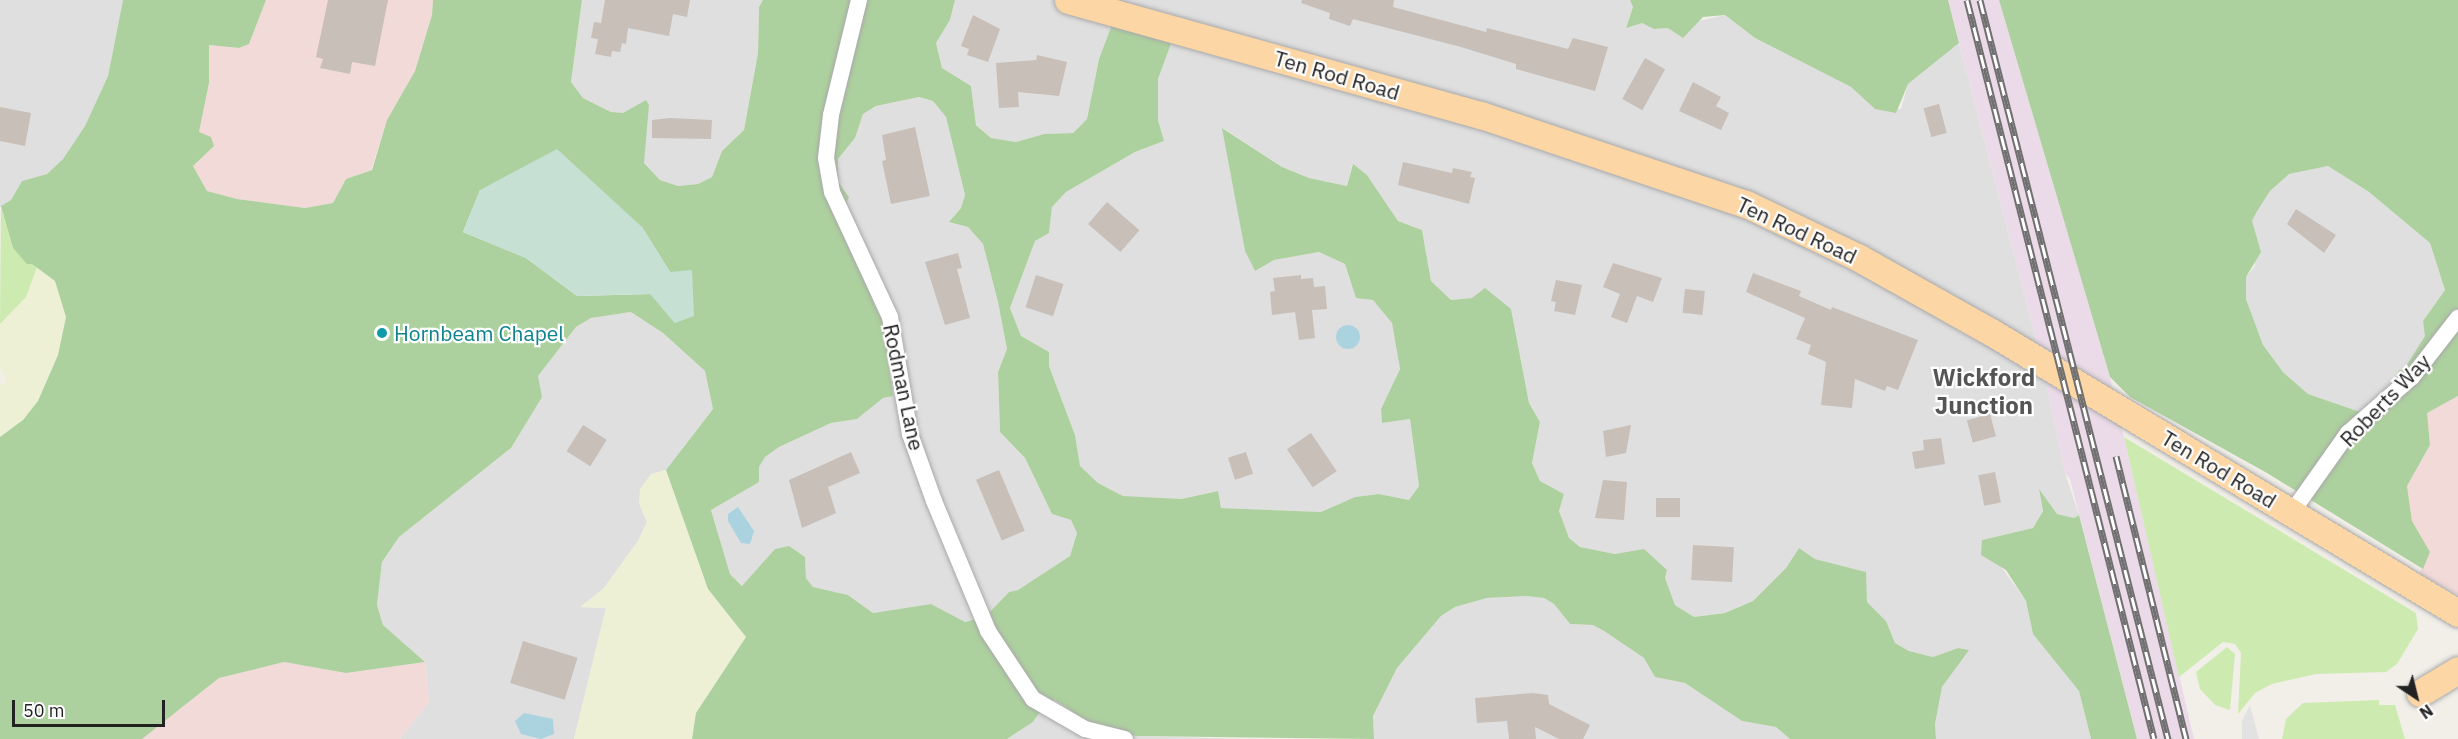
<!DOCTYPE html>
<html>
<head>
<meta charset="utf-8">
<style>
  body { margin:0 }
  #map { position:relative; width:2458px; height:739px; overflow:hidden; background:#f2efe9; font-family:"IBM Plex Sans",sans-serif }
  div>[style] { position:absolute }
  .residential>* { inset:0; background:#e0dfdf }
  .commercial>* { inset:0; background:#f2dad9 }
  .industrial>* { inset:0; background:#ebdbe8 }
  .farmland>* { inset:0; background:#eef0d5 }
  .grass>* { inset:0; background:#cdebb0 }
  .forest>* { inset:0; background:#add19e }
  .wetland>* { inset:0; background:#c6e0d4 }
  .parking>* { inset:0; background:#e2e2e2 }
  .water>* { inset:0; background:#aad3df }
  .round { border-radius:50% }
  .building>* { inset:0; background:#c7bfb8; transform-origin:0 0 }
  .roads { filter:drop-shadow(0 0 2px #a9a9a9) drop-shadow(0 0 2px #a9a9a9) }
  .street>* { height:16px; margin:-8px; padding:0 8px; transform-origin:8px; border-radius:8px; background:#fff }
  .primary>* { height:27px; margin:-13.5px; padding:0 13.5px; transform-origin:13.5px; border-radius:13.5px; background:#fcd6a4 }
  .rail>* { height:7px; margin-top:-3.5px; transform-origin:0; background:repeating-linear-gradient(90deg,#fff 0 14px,#707070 0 28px); box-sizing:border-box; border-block:2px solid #707070 }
  .dots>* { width:16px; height:16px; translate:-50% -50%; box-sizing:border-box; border:3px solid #fff; border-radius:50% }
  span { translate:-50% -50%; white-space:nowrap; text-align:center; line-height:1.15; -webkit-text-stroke:4.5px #fff; paint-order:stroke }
  .street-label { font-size:21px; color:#222 }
  .culture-label { font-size:21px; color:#0d838f }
  .left { translate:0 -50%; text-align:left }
  .quarter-label { font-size:24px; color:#555; font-weight:700 }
  .north { position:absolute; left:2386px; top:667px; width:60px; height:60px; -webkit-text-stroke:4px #fff; paint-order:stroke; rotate:145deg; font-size:16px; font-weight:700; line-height:24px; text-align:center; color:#222 }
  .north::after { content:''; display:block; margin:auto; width:21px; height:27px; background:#222; clip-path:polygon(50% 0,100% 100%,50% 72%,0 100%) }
  .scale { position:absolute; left:12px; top:700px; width:153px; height:27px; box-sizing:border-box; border:3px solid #222; border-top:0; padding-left:8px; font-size:18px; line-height:21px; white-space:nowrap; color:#222; -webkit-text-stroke:4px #fff; paint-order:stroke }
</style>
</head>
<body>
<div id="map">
  <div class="residential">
    <div style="clip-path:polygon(0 0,123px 0,108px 76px,85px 126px,63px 159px,47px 174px,22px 181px,11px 200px,0 207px)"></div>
    <div style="clip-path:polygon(582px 0,763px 0,759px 7px,758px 53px,744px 130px,722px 151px,712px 177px,698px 184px,678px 186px,660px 180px,644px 163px,646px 100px,623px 114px,611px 112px,583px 98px,571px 82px)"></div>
    <div style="clip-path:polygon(955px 0,1630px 0,1633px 7px,1626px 27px,1642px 23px,1654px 29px,1668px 28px,1725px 15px,1755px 38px,1851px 87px,1875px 109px,1901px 109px,1908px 84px,1959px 43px,2042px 362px,2065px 473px,2079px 515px,2074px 518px,2057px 514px,2039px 491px,2043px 511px,2033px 528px,1982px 540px,2026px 601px,2033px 634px,2079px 690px,2091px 739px,1936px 739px,1935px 724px,1942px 687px,1968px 650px,1958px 648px,1933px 657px,1909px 651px,1895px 643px,1886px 621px,1867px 602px,1865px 572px,1815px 559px,1799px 548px,1786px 568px,1753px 601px,1725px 613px,1694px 617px,1675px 605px,1665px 578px,1633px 553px,1615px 554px,1580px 547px,1569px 538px,1559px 511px,1564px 494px,1540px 481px,1532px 463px,1540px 422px,1529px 403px,1511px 309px,1472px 298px,1451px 300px,1431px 281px,1422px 230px,1398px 221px,1367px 175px,1352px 165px,1347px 186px,1309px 178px,1282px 167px,1223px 128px,1245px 251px,1255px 271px,1274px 260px,1319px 252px,1345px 264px,1356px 297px,1373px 299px,1392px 323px,1400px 369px,1381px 409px,1382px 423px,1410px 419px,1419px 486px,1409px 500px,1379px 494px,1355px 497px,1321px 512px,1221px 508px,1217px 491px,1181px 499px,1149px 500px,1123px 496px,1098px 483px,1080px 467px,1075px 435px,1049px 366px,1049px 352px,1021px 336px,1010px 308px,1035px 241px,1049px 233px,1052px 207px,1066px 192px,1135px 152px,1164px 141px,1158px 120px,1158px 79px,1176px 27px,1099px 59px,1087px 119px,1073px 133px,1044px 134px,1016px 142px,991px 138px,976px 124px,971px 86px,942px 68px,936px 43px,950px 20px)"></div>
    <div style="clip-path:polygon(919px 97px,933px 101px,946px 117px,965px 195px,961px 208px,949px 222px,968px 227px,983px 244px,998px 302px,1007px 349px,998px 372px,1000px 432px,1025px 458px,1052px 514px,1071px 520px,1077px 533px,1070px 556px,1018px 590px,1009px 592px,986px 616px,964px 622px,931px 604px,873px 613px,848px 595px,813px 587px,806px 578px,805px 557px,795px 551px,775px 549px,743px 586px,730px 574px,711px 510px,758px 482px,759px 467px,765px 457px,779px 447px,831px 423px,857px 419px,883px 398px,893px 395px,879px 312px,871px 297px,846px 205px,849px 197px,836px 175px,838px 159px,855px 138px,863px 114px,876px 106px)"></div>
    <div style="clip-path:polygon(2328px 166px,2369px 192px,2430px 243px,2445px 290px,2423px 321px,2426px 336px,2394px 392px,2366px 414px,2308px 394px,2283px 372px,2263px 345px,2246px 299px,2246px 277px,2255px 266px,2252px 221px,2256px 213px,2270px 191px,2289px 174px)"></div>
    <div style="clip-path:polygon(631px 312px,663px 333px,705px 371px,713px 409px,666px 470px,651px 474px,639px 503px,647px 522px,638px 541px,604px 588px,581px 607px,606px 608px,574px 739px,400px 739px,429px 702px,425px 662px,383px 625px,377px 606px,382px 562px,399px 537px,511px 448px,538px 376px,576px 327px,591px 318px)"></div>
    <div style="clip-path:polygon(1526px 596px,1544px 598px,1554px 604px,1570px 624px,1593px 625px,1604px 631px,1644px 658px,1661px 678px,1685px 683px,1742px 721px,1776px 727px,1790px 739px,1374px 739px,1373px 716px,1397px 668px,1441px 616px,1455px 607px,1487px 598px)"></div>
    <div style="clip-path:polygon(1055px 700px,1074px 714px,1136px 736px,1247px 739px,1007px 739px,1033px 722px,1044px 706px)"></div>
  </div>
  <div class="commercial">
    <div style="clip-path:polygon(266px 0,433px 0,432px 15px,415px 71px,387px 120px,371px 170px,346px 179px,333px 203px,305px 208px,237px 199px,207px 191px,193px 166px,214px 146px,199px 132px,209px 83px,209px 45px,239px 48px,249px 44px)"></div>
    <div style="clip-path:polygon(2458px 396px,2458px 595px,2419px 574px,2430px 552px,2412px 521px,2407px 486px,2430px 445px,2426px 413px)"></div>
    <div style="clip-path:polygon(284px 662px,346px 673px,425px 662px,429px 702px,400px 739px,142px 739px,219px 678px)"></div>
  </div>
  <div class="industrial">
    <div style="clip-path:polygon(1948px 0,1999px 0,2110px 377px,2194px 739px,2137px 739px,2070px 479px,2065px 473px,2042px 362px)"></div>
  </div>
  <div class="farmland">
    <div style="clip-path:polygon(37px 267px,56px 281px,66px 317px,58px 355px,38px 401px,23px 420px,0 437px,0 386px,6px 381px,0 366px,0 324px,26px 297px)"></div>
    <div style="clip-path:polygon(666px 470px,708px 589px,746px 637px,696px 713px,692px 739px,574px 739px,606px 608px,580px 607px,604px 588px,638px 541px,647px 522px,639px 503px,640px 489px,651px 474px)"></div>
  </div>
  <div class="grass">
    <div style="clip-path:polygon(1px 206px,13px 248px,37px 267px,26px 297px,0 324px)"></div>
    <div style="clip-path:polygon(2124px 437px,2416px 613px,2418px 629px,2397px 664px,2386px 672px,2316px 674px,2272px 684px,2255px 693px,2238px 714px,2241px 653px,2235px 644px,2223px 642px,2179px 677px)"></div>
    <div style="clip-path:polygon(2227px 647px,2235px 654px,2230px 710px,2215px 705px,2200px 689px,2196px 672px)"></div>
    <div style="clip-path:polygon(2379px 700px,2379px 705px,2395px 705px,2405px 739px,2282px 739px,2286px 719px,2303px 703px)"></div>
  </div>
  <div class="forest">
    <div style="clip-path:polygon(evenodd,123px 0,266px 0,249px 44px,239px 48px,209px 45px,209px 83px,199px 132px,211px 137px,214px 146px,193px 166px,207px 191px,237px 199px,305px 208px,333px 203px,346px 179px,372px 170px,387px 120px,415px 71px,432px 15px,433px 0,582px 0,571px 82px,583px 98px,611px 112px,623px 113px,646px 100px,649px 105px,644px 163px,660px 180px,678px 186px,698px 184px,712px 177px,722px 151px,744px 130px,758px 53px,759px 7px,763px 0,955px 0,950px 20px,936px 43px,942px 68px,971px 86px,976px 125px,991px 138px,1016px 142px,1044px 134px,1073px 133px,1087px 119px,1099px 59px,1118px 9px,1177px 27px,1158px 79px,1158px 120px,1164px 141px,1135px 152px,1066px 192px,1052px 207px,1049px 233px,1035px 241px,1010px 308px,1021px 336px,1049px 352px,1049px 366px,1075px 435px,1080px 466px,1098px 483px,1123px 496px,1181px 499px,1218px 491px,1221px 508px,1321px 512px,1355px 497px,1379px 494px,1409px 500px,1419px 486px,1410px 419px,1382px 423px,1381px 409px,1400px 369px,1392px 323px,1373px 300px,1356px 298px,1345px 264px,1319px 252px,1274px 260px,1255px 271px,1245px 251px,1222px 128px,1282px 167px,1309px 178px,1347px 186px,1353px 164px,1367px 175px,1398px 221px,1422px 230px,1431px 281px,1451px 300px,1472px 298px,1485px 288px,1511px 309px,1529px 403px,1540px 422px,1532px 463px,1540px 481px,1564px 494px,1559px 511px,1569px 538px,1580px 547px,1615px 554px,1644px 549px,1667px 570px,1665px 578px,1675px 605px,1694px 617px,1725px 613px,1753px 601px,1786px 568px,1799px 548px,1815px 559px,1866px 572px,1867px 602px,1886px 621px,1895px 643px,1909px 651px,1933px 657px,1958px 648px,1969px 650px,1942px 687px,1935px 724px,1936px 739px,1790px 739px,1776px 727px,1742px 721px,1685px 683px,1655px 677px,1644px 658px,1604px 631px,1593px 625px,1570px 624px,1554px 604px,1544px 598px,1526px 596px,1487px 598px,1455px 607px,1441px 616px,1397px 668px,1373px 716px,1374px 739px,1136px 736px,1088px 722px,1055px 700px,1044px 706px,1033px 722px,1007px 739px,692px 739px,696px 713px,746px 637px,708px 589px,666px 470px,713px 409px,705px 371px,663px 333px,631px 312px,591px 318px,576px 327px,538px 376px,542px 397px,511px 448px,399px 537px,382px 562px,377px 605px,383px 625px,425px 662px,346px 673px,284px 662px,219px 678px,142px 739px,0 739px,0 437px,23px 420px,38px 401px,58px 355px,66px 317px,55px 281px,32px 264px,27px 264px,13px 248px,1px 206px,11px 200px,22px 181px,47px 174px,63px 159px,85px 126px,108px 76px,123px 0,919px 97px,933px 101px,946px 117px,965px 195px,961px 208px,949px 222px,968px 227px,983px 244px,998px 302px,1007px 349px,998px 372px,1000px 432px,1025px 458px,1052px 514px,1071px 520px,1077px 533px,1070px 556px,1018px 590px,1009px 592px,986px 616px,965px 622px,931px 604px,873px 613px,848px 595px,813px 587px,806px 578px,805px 557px,789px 546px,775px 549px,742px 586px,730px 574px,711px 510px,759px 482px,759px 467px,765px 457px,779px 447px,831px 423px,857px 419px,883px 398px,893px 396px,884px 325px,871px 297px,846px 205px,849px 197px,838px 181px,838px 159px,855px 138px,863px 114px,876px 106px,919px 97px,123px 0,480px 190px,642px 227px,670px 272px,675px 323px,651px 294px,577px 296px,526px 258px,463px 232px,480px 190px)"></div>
    <div style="clip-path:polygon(1630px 0,1948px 0,1959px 43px,1908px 84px,1896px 113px,1875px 109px,1851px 87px,1755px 38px,1725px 15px,1703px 17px,1683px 38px,1668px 28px,1654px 29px,1642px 23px,1626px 28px,1633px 7px)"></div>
    <div style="clip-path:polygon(evenodd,1999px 0,2458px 0,2458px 396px,2427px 413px,2430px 445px,2407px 486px,2412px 521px,2430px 552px,2423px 569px,2267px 473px,2130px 397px,2110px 377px,1999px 0,2328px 166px,2369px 192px,2430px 243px,2445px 290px,2423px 321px,2425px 336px,2405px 368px,2398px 371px,2394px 392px,2366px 414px,2308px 394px,2283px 372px,2263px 345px,2246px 299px,2246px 277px,2261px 252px,2252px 221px,2256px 213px,2270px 191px,2289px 174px,2328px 166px)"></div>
    <div style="clip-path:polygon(2039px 489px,2057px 514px,2074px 518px,2079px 515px,2137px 739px,2091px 739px,2079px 691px,2033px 634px,2026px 601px,2006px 570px,1981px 555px,1982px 540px,2033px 528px,2043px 511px)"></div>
  </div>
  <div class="wetland">
    <div style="clip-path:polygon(557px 149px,642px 227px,670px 272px,692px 270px,694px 316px,675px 323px,650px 294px,577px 296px,526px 258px,463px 232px,480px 190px)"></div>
  </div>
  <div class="parking">
    <div style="clip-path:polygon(2250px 705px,2259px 739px,2242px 739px,2242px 721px)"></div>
  </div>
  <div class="water">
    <div class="round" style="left:1336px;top:325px;width:24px;height:24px"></div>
    <div style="clip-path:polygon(738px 507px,754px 531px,750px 544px,741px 543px,728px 521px,728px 514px)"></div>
    <div style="clip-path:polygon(524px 713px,553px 719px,554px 734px,541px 739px,521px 734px,515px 721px)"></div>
  </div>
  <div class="building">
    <div style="clip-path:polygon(328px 0,388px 0,375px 66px,352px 62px,350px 74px,320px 68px,323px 59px,316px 57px)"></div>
    <div style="clip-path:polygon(605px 0,690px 0,687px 17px,673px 14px,669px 36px,628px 28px,626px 44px,622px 43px,620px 52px,612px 51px,611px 57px,595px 54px,598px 39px,591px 38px,594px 22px,601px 23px)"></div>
    <div style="clip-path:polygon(1302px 0,1394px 0,1393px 7px,1486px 32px,1487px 28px,1568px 49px,1573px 38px,1608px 47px,1595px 91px,1516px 69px,1516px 64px,1461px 47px,1353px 19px,1350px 26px,1329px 19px,1330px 13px,1301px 3px)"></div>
    <div style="clip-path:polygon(973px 15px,1000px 29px,988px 62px,967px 55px,969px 49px,961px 46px)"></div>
    <div style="clip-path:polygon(1037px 55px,1067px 62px,1059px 96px,1018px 92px,1019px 107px,999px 108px,996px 63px,1036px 60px)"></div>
    <div style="left:1645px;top:58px;width:23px;height:47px;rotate:29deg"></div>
    <div style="clip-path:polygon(1693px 82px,1721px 97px,1716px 106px,1729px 113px,1721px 130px,1679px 111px)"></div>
    <div style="left:1939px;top:104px;width:30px;height:16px;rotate:75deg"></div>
    <div style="clip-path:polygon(0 107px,31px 113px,25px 146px,0 141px)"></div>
    <div style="clip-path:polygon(670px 118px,712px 120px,711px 139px,652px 138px,652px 120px)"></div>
    <div style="clip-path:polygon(915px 127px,930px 196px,891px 204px,882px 161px,886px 160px,882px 135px)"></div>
    <div style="clip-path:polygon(1403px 162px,1452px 173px,1453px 168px,1472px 172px,1470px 177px,1475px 178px,1469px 204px,1398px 185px)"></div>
    <div style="left:1107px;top:202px;width:43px;height:29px;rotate:41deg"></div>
    <div style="clip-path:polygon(2296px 209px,2336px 235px,2324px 253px,2287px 224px)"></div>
    <div style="clip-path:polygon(958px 253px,962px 268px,957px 269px,970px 318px,945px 325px,925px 262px)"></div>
    <div style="clip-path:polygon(1613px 263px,1662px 278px,1653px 302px,1637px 296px,1627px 323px,1611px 317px,1620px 294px,1603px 287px)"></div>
    <div style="clip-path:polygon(1753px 273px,1801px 291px,1799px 296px,1831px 310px,1832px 307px,1918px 340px,1898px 390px,1887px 386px,1885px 391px,1855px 379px,1852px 408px,1821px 405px,1826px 362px,1808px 354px,1811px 345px,1796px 339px,1805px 318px,1746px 292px)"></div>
    <div style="left:1036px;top:275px;width:29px;height:34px;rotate:18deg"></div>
    <div style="clip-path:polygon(1301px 275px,1301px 279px,1313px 278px,1314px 287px,1325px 286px,1327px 309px,1312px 310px,1315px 338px,1299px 340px,1295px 312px,1272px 315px,1270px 292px,1275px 291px,1273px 278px)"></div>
    <div style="clip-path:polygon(1556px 280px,1582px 285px,1575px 315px,1554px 311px,1556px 302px,1551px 301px)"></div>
    <div style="left:1685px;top:289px;width:20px;height:24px;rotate:6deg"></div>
    <div style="left:1990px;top:414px;width:23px;height:24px;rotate:75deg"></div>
    <div style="left:583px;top:425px;width:28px;height:31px;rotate:32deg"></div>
    <div style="clip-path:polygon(1631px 425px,1626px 453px,1606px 457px,1603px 431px)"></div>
    <div style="left:1311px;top:433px;width:46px;height:29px;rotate:56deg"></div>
    <div style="clip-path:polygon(1941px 438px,1945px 464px,1915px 469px,1912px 452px,1924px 450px,1923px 440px)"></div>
    <div style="clip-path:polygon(851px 452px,860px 473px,828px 487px,836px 513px,802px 528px,789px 480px)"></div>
    <div style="left:1246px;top:452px;width:23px;height:19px;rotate:72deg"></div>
    <div style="left:999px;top:470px;width:66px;height:25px;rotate:67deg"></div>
    <div style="left:1995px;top:472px;width:31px;height:17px;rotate:79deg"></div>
    <div style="clip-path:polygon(1603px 480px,1627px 482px,1624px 520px,1595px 518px)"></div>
    <div style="left:1656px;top:498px;width:24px;height:19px"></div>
    <div style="left:1693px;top:545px;width:41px;height:35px;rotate:3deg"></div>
    <div style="left:523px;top:641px;width:57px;height:44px;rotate:17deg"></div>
    <div style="clip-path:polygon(1533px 693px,1548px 695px,1549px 704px,1590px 725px,1583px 739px,1559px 739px,1535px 727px,1536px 739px,1509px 739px,1507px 721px,1477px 723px,1475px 698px)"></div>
  </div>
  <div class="roads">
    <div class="street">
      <div style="left:859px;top:0;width:118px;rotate:103.7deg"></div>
      <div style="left:831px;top:115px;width:43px;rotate:96.6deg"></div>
      <div style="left:826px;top:158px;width:35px;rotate:80deg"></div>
      <div style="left:832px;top:192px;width:138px;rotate:65.1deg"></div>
      <div style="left:890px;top:317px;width:119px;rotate:80.3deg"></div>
      <div style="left:910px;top:434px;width:71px;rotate:70.3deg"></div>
      <div style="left:934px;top:501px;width:141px;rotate:67.4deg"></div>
      <div style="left:988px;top:631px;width:82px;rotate:56.5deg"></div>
      <div style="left:1033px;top:699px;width:60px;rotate:30deg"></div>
      <div style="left:1085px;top:729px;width:41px;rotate:14deg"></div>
      <div style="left:2292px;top:512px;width:97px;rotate:-54.7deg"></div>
      <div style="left:2348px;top:433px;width:85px;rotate:-41.2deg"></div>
      <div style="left:2412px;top:377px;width:75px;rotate:-52.1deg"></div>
    </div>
    <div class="primary">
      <div style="left:1068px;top:0;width:429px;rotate:15.6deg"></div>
      <div style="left:1481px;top:115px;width:280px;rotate:18.6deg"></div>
      <div style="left:1746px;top:204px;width:125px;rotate:25.5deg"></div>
      <div style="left:1859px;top:258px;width:151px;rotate:29.3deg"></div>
      <div style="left:1991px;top:332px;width:545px;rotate:31.04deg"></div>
      <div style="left:2420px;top:693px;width:44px;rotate:-31.2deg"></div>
    </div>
  </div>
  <div class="rail">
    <div style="left:1967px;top:0;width:762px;rotate:75.8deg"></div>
    <div style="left:1980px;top:0;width:763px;rotate:75.73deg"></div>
    <div style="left:2116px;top:456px;width:292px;rotate:76.1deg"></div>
  </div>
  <div class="dots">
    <div style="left:382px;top:333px;background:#0f9aa8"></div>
  </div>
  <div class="street-label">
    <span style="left:1337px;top:75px;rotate:16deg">Ten Rod Road</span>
    <span style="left:1797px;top:230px;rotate:25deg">Ten Rod Road</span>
    <span style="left:904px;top:387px;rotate:78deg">Rodman Lane</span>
    <span style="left:2385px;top:400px;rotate:-46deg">Roberts Way</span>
    <span style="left:2219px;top:469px;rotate:31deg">Ten Rod Road</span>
  </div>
  <div class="culture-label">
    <span class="left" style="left:394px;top:333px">Hornbeam Chapel</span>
  </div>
  <div class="quarter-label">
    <span style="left:1984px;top:392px">Wickford<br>Junction</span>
  </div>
  <div class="north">N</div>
  <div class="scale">50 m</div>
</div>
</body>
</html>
